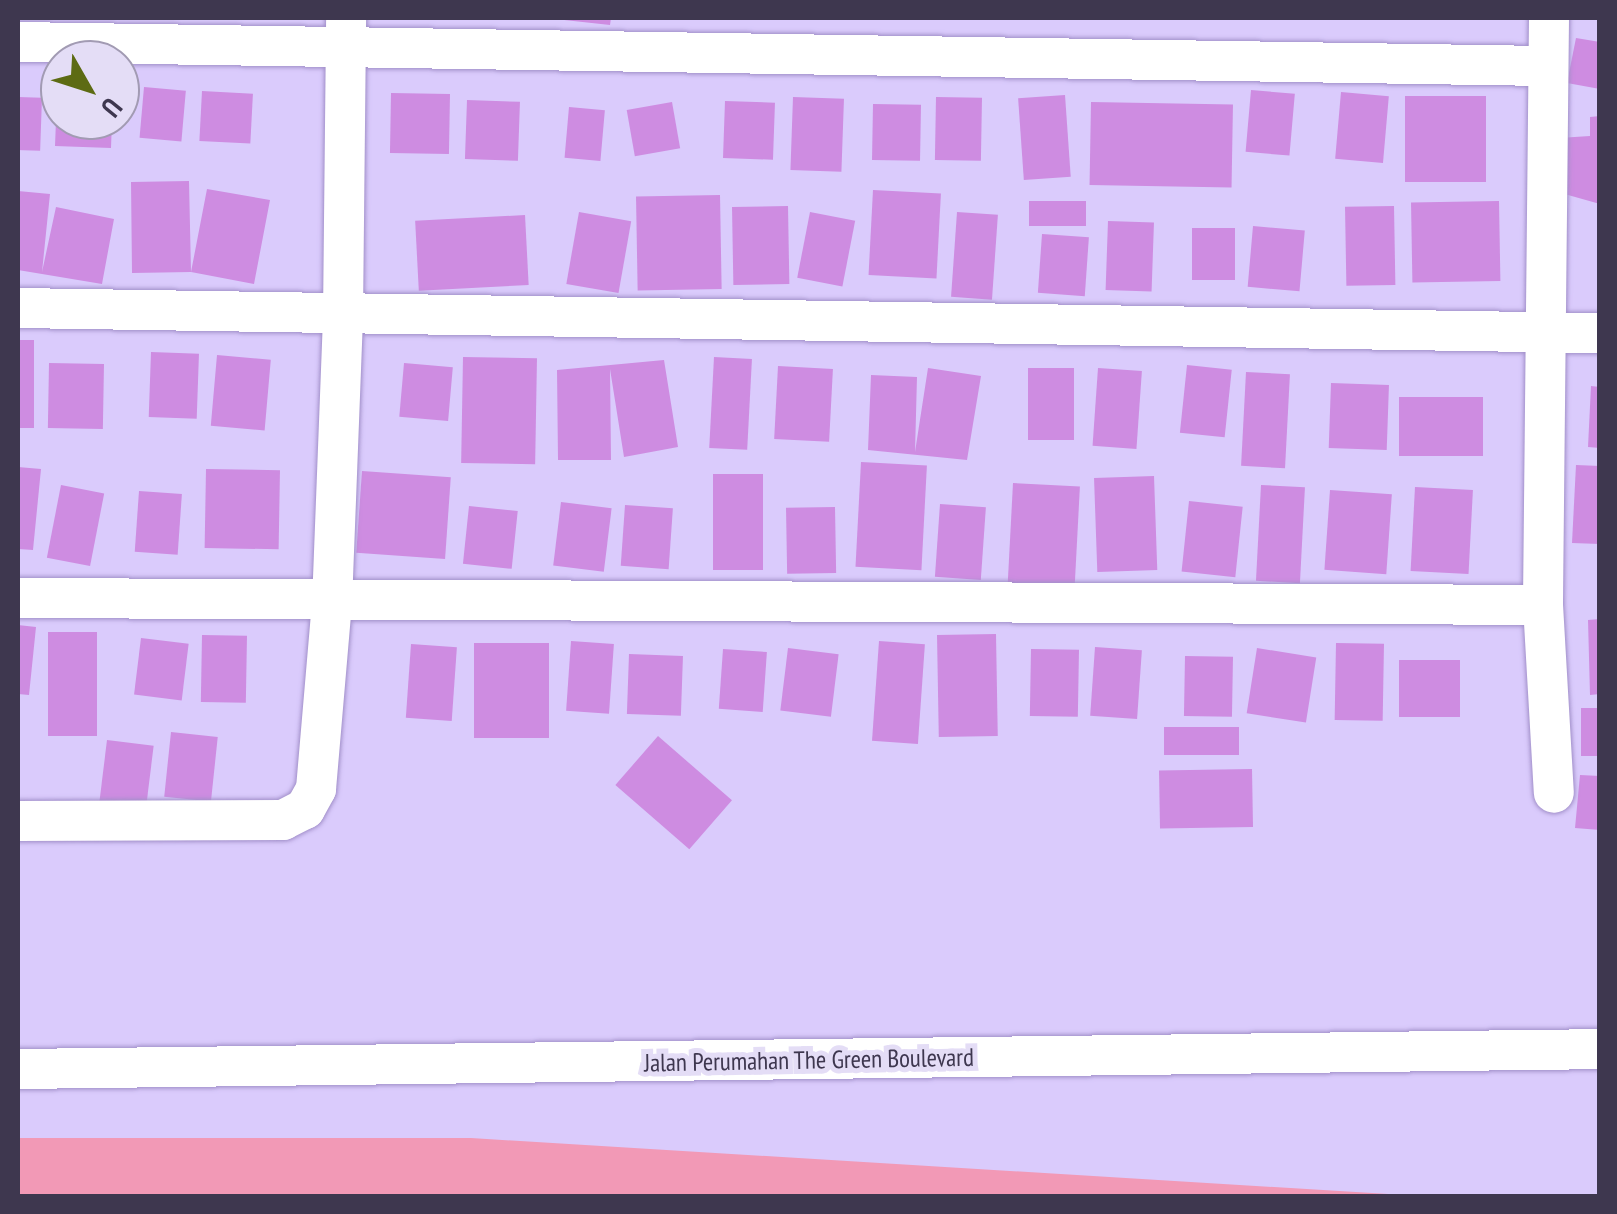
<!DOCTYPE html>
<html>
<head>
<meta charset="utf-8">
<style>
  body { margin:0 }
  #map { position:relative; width:1617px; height:1214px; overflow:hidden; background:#dacbfc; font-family:"PT Sans Narrow",sans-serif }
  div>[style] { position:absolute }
  .green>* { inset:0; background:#f299b6 }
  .building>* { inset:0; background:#ce8ce1; transform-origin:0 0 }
  .roads { filter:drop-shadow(0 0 2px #a18fc9) drop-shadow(0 0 2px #a18fc9) }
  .minor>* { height:40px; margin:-20px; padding:0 20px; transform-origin:20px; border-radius:20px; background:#fff }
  span { translate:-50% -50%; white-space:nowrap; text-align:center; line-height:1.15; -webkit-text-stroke:10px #e4ddf6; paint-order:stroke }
  .street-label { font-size:25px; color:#3e374f }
  .frame { position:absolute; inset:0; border:20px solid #3e374f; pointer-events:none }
  .north { position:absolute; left:40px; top:40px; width:100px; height:100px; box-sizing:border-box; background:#e4ddf6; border:2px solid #a29bb3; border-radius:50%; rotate:129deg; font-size:28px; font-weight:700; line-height:40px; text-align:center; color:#3e374f }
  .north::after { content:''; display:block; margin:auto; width:35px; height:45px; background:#5d6b13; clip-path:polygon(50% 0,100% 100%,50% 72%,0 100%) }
</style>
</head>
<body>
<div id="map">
  <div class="green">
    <div style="clip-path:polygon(471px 1138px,1421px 1196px,18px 1196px,18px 1138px)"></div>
  </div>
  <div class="building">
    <div style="clip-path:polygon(546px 18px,611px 18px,610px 25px)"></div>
    <div style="clip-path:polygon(1576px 38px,1600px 42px,1600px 89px,1567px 83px)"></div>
    <div style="left:144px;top:87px;width:42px;height:51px;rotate:5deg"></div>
    <div style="left:1251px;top:90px;width:44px;height:62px;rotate:5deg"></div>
    <div style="left:202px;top:91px;width:51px;height:50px;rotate:3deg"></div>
    <div style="left:1341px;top:92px;width:48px;height:67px;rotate:5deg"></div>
    <div style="clip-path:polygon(57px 94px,60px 120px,112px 120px,111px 148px,55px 146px)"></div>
    <div style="left:450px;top:94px;width:60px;height:59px;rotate:91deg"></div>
    <div style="left:1065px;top:95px;width:82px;height:47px;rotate:86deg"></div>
    <div style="left:1405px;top:96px;width:81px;height:86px"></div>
    <div style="left:18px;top:97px;width:24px;height:53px;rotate:2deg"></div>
    <div style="left:793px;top:97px;width:51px;height:73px;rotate:2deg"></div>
    <div style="left:936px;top:97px;width:46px;height:63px;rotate:1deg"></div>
    <div style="left:467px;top:100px;width:53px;height:59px;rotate:2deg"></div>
    <div style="left:725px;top:101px;width:50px;height:57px;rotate:2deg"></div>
    <div style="left:672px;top:102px;width:47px;height:46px;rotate:80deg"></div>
    <div style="left:1091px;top:102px;width:142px;height:83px;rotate:1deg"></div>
    <div style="left:873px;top:104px;width:48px;height:56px;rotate:1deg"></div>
    <div style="left:569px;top:107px;width:36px;height:51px;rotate:5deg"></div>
    <div style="clip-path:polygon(1600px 116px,1600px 204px,1561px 193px,1559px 138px,1590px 136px,1590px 117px)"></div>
    <div style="clip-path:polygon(189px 181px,191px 272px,207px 189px,270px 200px,254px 284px,191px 272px,132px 273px,131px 182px)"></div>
    <div style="left:873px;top:190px;width:68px;height:85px;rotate:3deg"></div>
    <div style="clip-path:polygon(18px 191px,50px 194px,42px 272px,56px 207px,114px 219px,102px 284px,18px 270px)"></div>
    <div style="left:720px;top:195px;width:94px;height:84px;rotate:89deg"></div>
    <div style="left:1029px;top:201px;width:57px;height:25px"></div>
    <div style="left:1499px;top:201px;width:80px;height:88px;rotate:89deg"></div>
    <div style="left:788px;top:206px;width:78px;height:56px;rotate:89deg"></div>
    <div style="left:1394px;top:206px;width:79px;height:49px;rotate:89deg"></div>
    <div style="left:579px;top:212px;width:53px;height:73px;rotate:10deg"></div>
    <div style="left:810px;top:212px;width:46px;height:67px;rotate:11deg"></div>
    <div style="left:957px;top:212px;width:41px;height:85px;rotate:4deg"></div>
    <div style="left:525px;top:215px;width:70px;height:110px;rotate:87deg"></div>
    <div style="left:1108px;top:221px;width:46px;height:69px;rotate:2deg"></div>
    <div style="left:1253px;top:226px;width:52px;height:61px;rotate:5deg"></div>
    <div style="left:1192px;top:228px;width:43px;height:52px"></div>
    <div style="left:1042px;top:234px;width:47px;height:59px;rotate:4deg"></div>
    <div style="left:18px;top:340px;width:16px;height:88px"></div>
    <div style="left:151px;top:352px;width:48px;height:65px;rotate:2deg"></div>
    <div style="left:217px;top:355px;width:54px;height:71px;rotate:5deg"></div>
    <div style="left:463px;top:357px;width:74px;height:106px;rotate:1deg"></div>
    <div style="left:714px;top:357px;width:38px;height:91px;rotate:3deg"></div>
    <div style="clip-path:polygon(664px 360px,678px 447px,624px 457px,610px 369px,611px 460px,558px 460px,557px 370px)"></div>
    <div style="left:49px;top:363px;width:55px;height:65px;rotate:1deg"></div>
    <div style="left:404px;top:363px;width:49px;height:54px;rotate:5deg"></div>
    <div style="left:1187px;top:365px;width:45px;height:68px;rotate:6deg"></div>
    <div style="left:778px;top:366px;width:55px;height:73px;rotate:3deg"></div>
    <div style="clip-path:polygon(928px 368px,981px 376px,967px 460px,868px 450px,871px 375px,917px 377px,915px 452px)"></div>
    <div style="left:1028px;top:368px;width:46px;height:72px"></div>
    <div style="left:1098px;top:368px;width:44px;height:78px;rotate:4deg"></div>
    <div style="left:1246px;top:372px;width:44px;height:94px;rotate:3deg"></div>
    <div style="left:1331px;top:383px;width:58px;height:65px;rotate:2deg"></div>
    <div style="clip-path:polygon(1591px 386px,1600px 387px,1600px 448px,1588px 447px)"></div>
    <div style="left:1399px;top:397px;width:84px;height:59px"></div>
    <div style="left:861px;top:462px;width:66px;height:105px;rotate:3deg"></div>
    <div style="clip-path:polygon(1576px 465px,1600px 466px,1600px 544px,1572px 543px)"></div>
    <div style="clip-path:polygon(18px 467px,41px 469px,33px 550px,18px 549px)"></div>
    <div style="left:206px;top:469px;width:74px;height:79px;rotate:1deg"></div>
    <div style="left:362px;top:471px;width:89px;height:82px;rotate:4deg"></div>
    <div style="left:713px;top:474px;width:50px;height:96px"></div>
    <div style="left:1154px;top:476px;width:94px;height:60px;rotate:88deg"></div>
    <div style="left:1013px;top:483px;width:67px;height:101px;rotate:3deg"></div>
    <div style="left:61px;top:485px;width:44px;height:74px;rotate:11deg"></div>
    <div style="left:1261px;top:485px;width:44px;height:96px;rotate:3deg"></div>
    <div style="left:1415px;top:487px;width:58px;height:84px;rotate:3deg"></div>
    <div style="left:1330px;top:490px;width:62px;height:80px;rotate:4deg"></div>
    <div style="left:139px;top:491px;width:43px;height:61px;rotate:4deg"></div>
    <div style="left:1189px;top:501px;width:54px;height:71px;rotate:6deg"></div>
    <div style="left:561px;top:502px;width:51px;height:64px;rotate:7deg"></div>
    <div style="left:940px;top:504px;width:46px;height:73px;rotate:4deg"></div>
    <div style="left:625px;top:505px;width:48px;height:61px;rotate:4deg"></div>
    <div style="left:469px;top:506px;width:49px;height:58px;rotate:6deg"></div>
    <div style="left:835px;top:507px;width:66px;height:49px;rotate:89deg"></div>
    <div style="clip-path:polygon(1600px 619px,1600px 694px,1590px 695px,1588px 620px)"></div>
    <div style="clip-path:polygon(18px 625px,36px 627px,29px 695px,18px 694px)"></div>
    <div style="left:48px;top:632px;width:49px;height:104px"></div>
    <div style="left:996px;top:634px;width:102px;height:59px;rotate:89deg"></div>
    <div style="left:202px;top:635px;width:45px;height:67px;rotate:1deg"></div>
    <div style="left:141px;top:638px;width:48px;height:57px;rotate:7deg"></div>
    <div style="left:571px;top:641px;width:43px;height:70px;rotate:4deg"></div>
    <div style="left:879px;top:641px;width:46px;height:100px;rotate:4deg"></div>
    <div style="left:474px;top:643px;width:75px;height:95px"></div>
    <div style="left:1336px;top:643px;width:48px;height:77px;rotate:1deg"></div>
    <div style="left:411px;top:644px;width:46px;height:74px;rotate:4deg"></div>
    <div style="left:1095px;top:647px;width:47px;height:69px;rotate:4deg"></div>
    <div style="left:788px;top:648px;width:51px;height:63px;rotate:7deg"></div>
    <div style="left:1257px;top:648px;width:60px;height:66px;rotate:9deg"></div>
    <div style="left:723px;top:649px;width:44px;height:60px;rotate:4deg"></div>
    <div style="left:1031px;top:649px;width:48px;height:67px;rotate:1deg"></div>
    <div style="left:629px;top:654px;width:54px;height:60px;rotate:2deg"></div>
    <div style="left:1185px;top:656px;width:48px;height:60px;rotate:1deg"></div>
    <div style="left:1460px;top:660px;width:57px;height:61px;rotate:90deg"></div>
    <div style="left:1600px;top:708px;width:48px;height:19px;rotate:90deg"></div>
    <div style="left:1164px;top:727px;width:75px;height:28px"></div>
    <div style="left:171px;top:732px;width:47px;height:65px;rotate:6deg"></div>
    <div style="left:658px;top:736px;width:98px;height:65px;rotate:41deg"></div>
    <div style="left:107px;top:740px;width:47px;height:66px;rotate:7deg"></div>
    <div style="left:1252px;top:769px;width:58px;height:93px;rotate:89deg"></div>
    <div style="clip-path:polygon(1580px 775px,1600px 776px,1600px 830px,1575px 828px)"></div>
  </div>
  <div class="roads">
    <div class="minor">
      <div style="left:1549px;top:18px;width:587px;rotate:90.59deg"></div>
      <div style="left:1543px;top:605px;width:188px;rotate:86.7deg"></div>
      <div style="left:18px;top:42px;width:1527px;rotate:0.9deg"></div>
      <div style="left:18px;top:308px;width:1582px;rotate:0.91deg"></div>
      <div style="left:18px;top:598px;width:1525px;rotate:0.26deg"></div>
      <div style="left:18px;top:821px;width:265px;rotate:-0.2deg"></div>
      <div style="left:283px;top:820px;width:25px;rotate:-27deg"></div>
      <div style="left:305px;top:809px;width:23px;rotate:-61deg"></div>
      <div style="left:316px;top:789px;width:186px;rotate:-85.1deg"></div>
      <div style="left:332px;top:604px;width:288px;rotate:-87.8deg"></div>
      <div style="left:343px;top:316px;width:298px;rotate:-89.4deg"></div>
      <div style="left:18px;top:1069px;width:1582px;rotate:-0.72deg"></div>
    </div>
  </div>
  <div class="street-label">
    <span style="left:809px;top:1060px;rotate:-1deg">Jalan Perumahan The Green Boulevard</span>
  </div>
  <div class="frame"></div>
  <div class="north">U</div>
</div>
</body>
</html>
